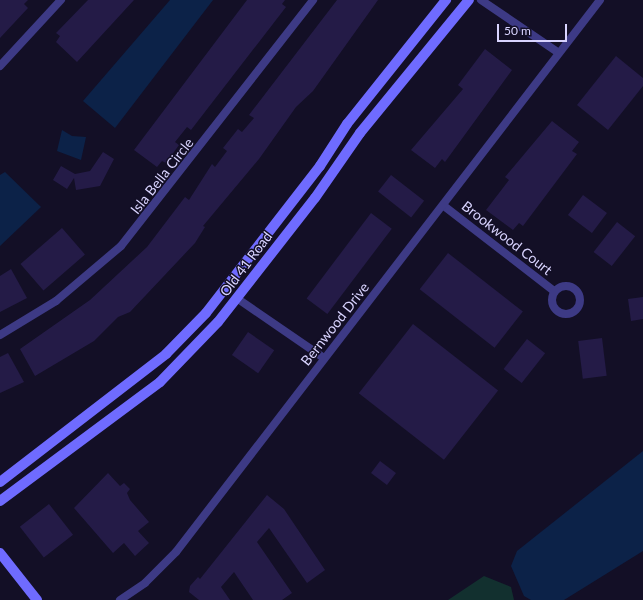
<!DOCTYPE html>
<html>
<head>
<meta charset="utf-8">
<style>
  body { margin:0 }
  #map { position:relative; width:643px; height:600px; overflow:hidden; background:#130f26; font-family:Lato,sans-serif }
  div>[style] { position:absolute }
  .green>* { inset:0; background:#12302f }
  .water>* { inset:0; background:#0c2248 }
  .building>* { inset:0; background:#241b47; transform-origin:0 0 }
  .street>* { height:8px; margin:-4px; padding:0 4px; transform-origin:4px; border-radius:4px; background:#3d3a85 }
  .street>.ring { margin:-4px; padding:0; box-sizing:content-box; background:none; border:8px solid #3d3a85; border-radius:50% }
  .secondary>* { height:10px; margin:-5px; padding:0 5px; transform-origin:5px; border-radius:5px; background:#6f6bff }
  span { translate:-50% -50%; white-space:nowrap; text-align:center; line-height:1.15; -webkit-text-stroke:3px #130f26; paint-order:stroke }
  .street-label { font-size:14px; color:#d9d4ff }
  .scale { position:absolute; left:497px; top:24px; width:70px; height:18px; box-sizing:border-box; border:2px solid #d9d4ff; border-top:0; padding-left:5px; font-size:12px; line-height:14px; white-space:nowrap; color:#d9d4ff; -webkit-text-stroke:3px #130f26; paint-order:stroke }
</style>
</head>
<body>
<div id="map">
  <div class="green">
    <div style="clip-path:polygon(484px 576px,511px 587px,514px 600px,448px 600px)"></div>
  </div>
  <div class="water">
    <div style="clip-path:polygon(170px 0,213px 0,115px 128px,83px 101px)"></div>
    <div style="clip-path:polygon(62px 130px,72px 136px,86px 137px,81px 160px,57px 151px)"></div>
    <div style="clip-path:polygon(5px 172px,41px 207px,0 246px,0 175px)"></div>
    <div style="clip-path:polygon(643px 451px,643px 551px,564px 600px,531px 600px,524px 596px,511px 566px,517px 551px)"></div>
  </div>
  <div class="building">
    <div style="clip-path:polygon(0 0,28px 0,24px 4px,28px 8px,0 38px)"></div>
    <div style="clip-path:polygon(88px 0,134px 0,77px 62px,56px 42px,60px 36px,56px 33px)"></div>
    <div style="clip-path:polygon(247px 0,285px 0,282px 4px,286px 7px,191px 130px,187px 127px,175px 142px,179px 145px,166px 163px,162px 161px,157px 167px,134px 150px)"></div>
    <div style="clip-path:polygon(337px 0,378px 0,313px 91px,296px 107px,259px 159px,203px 226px,205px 227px,195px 243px,130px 312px,118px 317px,94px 341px,35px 376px,20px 349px,90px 300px,147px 247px,185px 197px,189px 200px,212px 164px,215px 167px,227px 151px,223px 148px,238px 129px,242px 132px,254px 118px,249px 115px)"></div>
    <div style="clip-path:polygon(485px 49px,512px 70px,445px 162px,442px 159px,435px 168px,411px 150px,463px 89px,458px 85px)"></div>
    <div style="clip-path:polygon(616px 56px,643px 78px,643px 86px,608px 130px,577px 105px)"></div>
    <div style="clip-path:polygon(552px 121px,579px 142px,572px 151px,577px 154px,523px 226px,519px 223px,513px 230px,486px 210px,509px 180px,505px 177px)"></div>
    <div style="clip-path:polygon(103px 152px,114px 159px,100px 186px,76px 190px,74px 178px,67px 189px,53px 180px,61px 166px,75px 174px,90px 171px)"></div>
    <div style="left:391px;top:175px;width:42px;height:21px;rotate:38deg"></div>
    <div style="left:583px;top:195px;width:30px;height:25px;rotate:37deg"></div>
    <div style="left:371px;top:213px;width:26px;height:107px;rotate:37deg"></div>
    <div style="left:617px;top:222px;width:23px;height:38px;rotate:38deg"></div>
    <div style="left:62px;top:228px;width:35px;height:55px;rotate:49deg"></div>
    <div style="left:448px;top:253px;width:95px;height:46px;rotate:38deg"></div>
    <div style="clip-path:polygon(11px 269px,27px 298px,0 312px,0 276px)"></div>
    <div style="clip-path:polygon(643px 297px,643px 319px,631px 321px,628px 299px)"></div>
    <div style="left:413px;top:324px;width:108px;height:88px;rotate:38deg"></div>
    <div style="left:248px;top:332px;width:32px;height:28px;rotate:35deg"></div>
    <div style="left:602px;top:338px;width:38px;height:24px;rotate:83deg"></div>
    <div style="left:527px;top:339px;width:23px;height:38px;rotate:38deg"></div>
    <div style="clip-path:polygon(8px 353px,24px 382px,0 393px,0 357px)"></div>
    <div style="left:380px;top:461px;width:20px;height:15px;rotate:37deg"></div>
    <div style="clip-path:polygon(108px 473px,120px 486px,124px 483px,130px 489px,127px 493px,130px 500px,149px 522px,138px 531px,149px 543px,135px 556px,124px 543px,113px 553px,74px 508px)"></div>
    <div style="clip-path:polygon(267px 495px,284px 509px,325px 570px,307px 583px,269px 528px,257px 542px,292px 593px,282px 600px,253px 600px,234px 572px,221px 587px,230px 600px,199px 600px,189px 592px,190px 586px,198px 577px,200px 579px)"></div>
    <div style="left:49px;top:504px;width:39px;height:37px;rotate:52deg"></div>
  </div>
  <div class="street">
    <div style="left:481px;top:0;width:94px;rotate:34.2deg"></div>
    <div style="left:0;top:66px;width:90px;rotate:-47.3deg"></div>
    <div style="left:444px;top:206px;width:139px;rotate:37.7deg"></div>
    <div class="ring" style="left:552px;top:286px;width:20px;height:20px"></div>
    <div style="left:238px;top:299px;width:104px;rotate:34.5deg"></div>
    <div style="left:0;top:335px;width:66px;rotate:-31.3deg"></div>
    <div style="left:56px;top:301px;width:85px;rotate:-40.2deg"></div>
    <div style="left:121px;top:246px;width:312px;rotate:-52deg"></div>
    <div style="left:120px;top:600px;width:30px;rotate:-34deg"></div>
    <div style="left:145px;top:583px;width:44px;rotate:-45deg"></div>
    <div style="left:176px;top:552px;width:696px;rotate:-52.47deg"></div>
  </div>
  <div class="secondary">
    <div style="left:0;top:482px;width:210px;rotate:-37.6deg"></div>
    <div style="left:166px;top:354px;width:57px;rotate:-45.7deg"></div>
    <div style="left:206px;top:313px;width:186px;rotate:-52.2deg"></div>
    <div style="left:320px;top:166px;width:50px;rotate:-57.3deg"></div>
    <div style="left:347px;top:124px;width:159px;rotate:-51.4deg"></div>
    <div style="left:0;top:501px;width:199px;rotate:-36.6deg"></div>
    <div style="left:160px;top:382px;width:83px;rotate:-46deg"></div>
    <div style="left:218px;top:322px;width:157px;rotate:-52deg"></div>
    <div style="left:315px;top:198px;width:79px;rotate:-55.3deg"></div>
    <div style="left:360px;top:133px;width:172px;rotate:-50.7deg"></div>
    <div style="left:0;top:553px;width:60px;rotate:51.8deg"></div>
  </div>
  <div class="street-label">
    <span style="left:162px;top:176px;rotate:-52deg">Isla Bella Circle</span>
    <span style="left:507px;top:238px;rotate:38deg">Brookwood Court</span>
    <span style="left:246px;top:264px;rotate:-53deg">Old 41 Road</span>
    <span style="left:335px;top:324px;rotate:-52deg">Bernwood Drive</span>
  </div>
  <div class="scale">50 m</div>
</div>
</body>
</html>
